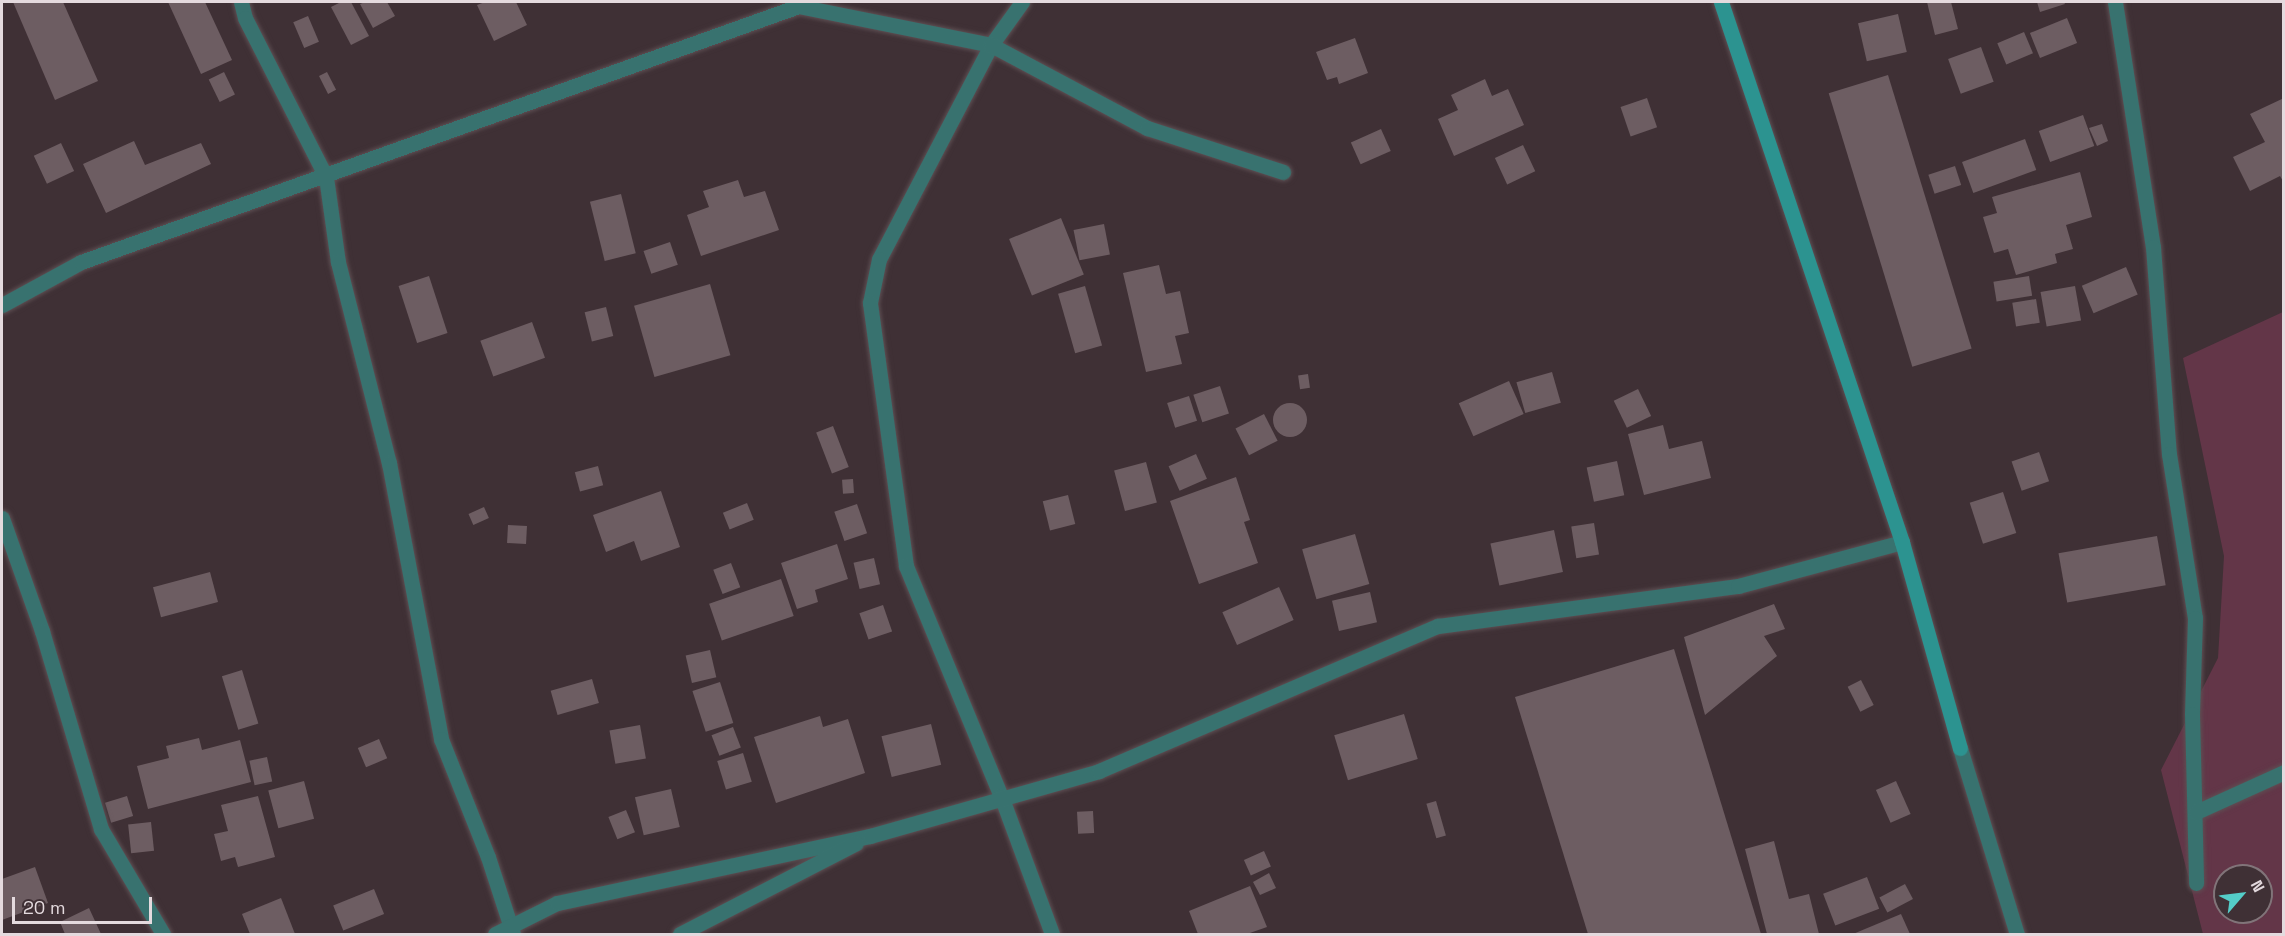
<!DOCTYPE html>
<html>
<head>
<meta charset="utf-8">
<style>
  body { margin:0 }
  #map { position:relative; width:2285px; height:936px; overflow:hidden; background:#3f3035; font-family:"Space Grotesk",sans-serif }
  div>[style] { position:absolute }
  .green>* { inset:0; background:#633648 }
  .building>* { inset:0; background:#6d5d62; transform-origin:0 0 }
  .round { border-radius:50% }
  .roads { filter:drop-shadow(0 0 2px #5d4f53) drop-shadow(0 0 2px #5d4f53) }
  .street>* { height:15px; margin:-7.5px; padding:0 7.5px; transform-origin:7.5px; border-radius:7.5px; background:#38726f }
  .secondary>* { height:15px; margin:-7.5px; padding:0 7.5px; transform-origin:7.5px; border-radius:7.5px; background:#2c9390 }
  span { translate:-50% -50%; white-space:nowrap; text-align:center; line-height:1.15; -webkit-text-stroke:5px #3f3035; paint-order:stroke }
  .frame { position:absolute; inset:0; border:3px solid #e4dade; pointer-events:none }
  .north { position:absolute; left:2213px; top:864px; width:60px; height:60px; box-sizing:border-box; background:#3f3035; border:2px solid #817479; border-radius:50%; rotate:62deg; font-size:16px; font-weight:700; line-height:24px; text-align:center; color:#e4dade }
  .north::after { content:''; display:block; margin:auto; width:21px; height:27px; background:#54cdc8; clip-path:polygon(50% 0,100% 100%,50% 72%,0 100%) }
  .scale { position:absolute; left:12px; top:897px; width:140px; height:27px; box-sizing:border-box; border:3px solid #e4dade; border-top:0; padding-left:8px; font-size:18px; line-height:21px; white-space:nowrap; color:#e4dade; -webkit-text-stroke:4px #3f3035; paint-order:stroke }
</style>
</head>
<body>
<div id="map">
  <div class="green">
    <div style="clip-path:polygon(evenodd,2283px 312px,2283px 934px,2203px 934px,2161px 770px,2218px 658px,2224px 556px,2183px 358px,2283px 312px,2225px 876px,2261px 876px,2261px 912px,2225px 912px,2225px 876px)"></div>
  </div>
  <div class="building">
    <div style="clip-path:polygon(13px 2px,63px 2px,98px 81px,55px 100px)"></div>
    <div style="clip-path:polygon(168px 2px,205px 2px,232px 60px,201px 74px)"></div>
    <div style="clip-path:polygon(341px 2px,351px 2px,369px 36px,351px 45px,331px 7px)"></div>
    <div style="clip-path:polygon(365px 2px,387px 2px,395px 16px,373px 28px,360px 4px)"></div>
    <div style="clip-path:polygon(485px 2px,516px 2px,527px 25px,494px 41px,477px 5px)"></div>
    <div style="clip-path:polygon(1927px 2px,1951px 2px,1958px 29px,1935px 35px)"></div>
    <div style="clip-path:polygon(2037px 2px,2064px 2px,2065px 4px,2040px 12px)"></div>
    <div style="left:1898px;top:14px;width:39px;height:41px;rotate:77deg"></div>
    <div style="left:308px;top:16px;width:28px;height:16px;rotate:67deg"></div>
    <div style="left:2067px;top:18px;width:27px;height:40px;rotate:68deg"></div>
    <div style="left:2024px;top:32px;width:23px;height:29px;rotate:67deg"></div>
    <div style="clip-path:polygon(1355px 38px,1368px 73px,1339px 84px,1337px 77px,1327px 80px,1316px 52px)"></div>
    <div style="left:1981px;top:47px;width:37px;height:35px;rotate:70deg"></div>
    <div style="left:224px;top:72px;width:25px;height:17px;rotate:64deg"></div>
    <div style="left:327px;top:72px;width:20px;height:9px;rotate:63deg"></div>
    <div style="left:1888px;top:75px;width:286px;height:62px;rotate:73deg"></div>
    <div style="clip-path:polygon(1485px 79px,1492px 96px,1508px 89px,1524px 125px,1454px 156px,1438px 119px,1458px 110px,1451px 95px)"></div>
    <div style="left:1647px;top:98px;width:31px;height:28px;rotate:71deg"></div>
    <div style="clip-path:polygon(2284px 98px,2284px 183px,2280px 176px,2250px 191px,2233px 157px,2265px 142px,2250px 114px)"></div>
    <div style="left:2083px;top:115px;width:33px;height:47px;rotate:70deg"></div>
    <div style="clip-path:polygon(2102px 124px,2108px 141px,2097px 146px,2089px 128px)"></div>
    <div style="left:1381px;top:129px;width:24px;height:33px;rotate:66deg"></div>
    <div style="left:2025px;top:139px;width:33px;height:67px;rotate:70deg"></div>
    <div style="clip-path:polygon(134px 141px,145px 165px,201px 143px,211px 164px,106px 213px,83px 164px)"></div>
    <div style="left:61px;top:143px;width:31px;height:30px;rotate:65deg"></div>
    <div style="left:1523px;top:145px;width:29px;height:31px;rotate:65deg"></div>
    <div style="left:1955px;top:166px;width:20px;height:28px;rotate:72deg"></div>
    <div style="clip-path:polygon(2080px 172px,2092px 217px,2066px 225px,2073px 249px,2055px 254px,2057px 263px,2016px 275px,2008px 249px,1994px 253px,1983px 217px,1997px 213px,1992px 197px)"></div>
    <div style="clip-path:polygon(738px 180px,744px 197px,765px 191px,779px 230px,701px 256px,687px 215px,709px 207px,703px 191px)"></div>
    <div style="left:621px;top:194px;width:61px;height:32px;rotate:76deg"></div>
    <div style="left:1061px;top:218px;width:61px;height:56px;rotate:68deg"></div>
    <div style="left:1104px;top:224px;width:31px;height:31px;rotate:79deg"></div>
    <div style="left:670px;top:242px;width:24px;height:28px;rotate:71deg"></div>
    <div style="clip-path:polygon(1159px 265px,1166px 294px,1180px 291px,1189px 333px,1175px 336px,1182px 364px,1146px 372px,1123px 273px)"></div>
    <div style="left:2126px;top:267px;width:30px;height:48px;rotate:67deg"></div>
    <div style="left:429px;top:276px;width:60px;height:32px;rotate:72deg"></div>
    <div style="left:2029px;top:276px;width:20px;height:36px;rotate:81deg"></div>
    <div style="left:710px;top:284px;width:74px;height:79px;rotate:74deg"></div>
    <div style="left:1085px;top:286px;width:62px;height:28px;rotate:74deg"></div>
    <div style="left:2075px;top:286px;width:35px;height:35px;rotate:80deg"></div>
    <div style="left:2036px;top:299px;width:24px;height:24px;rotate:81deg"></div>
    <div style="left:606px;top:307px;width:30px;height:22px;rotate:76deg"></div>
    <div style="left:532px;top:322px;width:38px;height:55px;rotate:70deg"></div>
    <div style="left:1552px;top:372px;width:32px;height:37px;rotate:74deg"></div>
    <div style="left:1308px;top:374px;width:14px;height:10px;rotate:82deg"></div>
    <div style="left:1509px;top:381px;width:36px;height:55px;rotate:66deg"></div>
    <div style="left:1220px;top:386px;width:29px;height:28px;rotate:72deg"></div>
    <div style="left:1638px;top:389px;width:30px;height:27px;rotate:64deg"></div>
    <div style="left:1189px;top:396px;width:26px;height:23px;rotate:72deg"></div>
    <div class="round" style="left:1273px;top:403px;width:34px;height:34px"></div>
    <div style="left:1264px;top:414px;width:30px;height:32px;rotate:63deg"></div>
    <div style="clip-path:polygon(1663px 425px,1669px 449px,1702px 441px,1711px 478px,1644px 495px,1628px 434px)"></div>
    <div style="left:833px;top:426px;width:44px;height:18px;rotate:69deg"></div>
    <div style="left:2039px;top:452px;width:31px;height:29px;rotate:71deg"></div>
    <div style="left:1196px;top:454px;width:27px;height:30px;rotate:66deg"></div>
    <div style="left:1617px;top:461px;width:35px;height:31px;rotate:78deg"></div>
    <div style="left:1146px;top:462px;width:42px;height:33px;rotate:75deg"></div>
    <div style="left:598px;top:466px;width:20px;height:24px;rotate:75deg"></div>
    <div style="clip-path:polygon(1236px 477px,1250px 520px,1244px 522px,1258px 563px,1199px 584px,1170px 501px)"></div>
    <div style="left:853px;top:479px;width:14px;height:11px;rotate:86deg"></div>
    <div style="clip-path:polygon(661px 491px,680px 547px,641px 561px,634px 541px,606px 552px,593px 515px)"></div>
    <div style="left:2003px;top:492px;width:43px;height:35px;rotate:72deg"></div>
    <div style="left:1068px;top:495px;width:30px;height:26px;rotate:76deg"></div>
    <div style="left:747px;top:503px;width:18px;height:26px;rotate:68deg"></div>
    <div style="left:857px;top:504px;width:31px;height:24px;rotate:71deg"></div>
    <div style="left:484px;top:507px;width:12px;height:17px;rotate:66deg"></div>
    <div style="left:1594px;top:523px;width:32px;height:23px;rotate:81deg"></div>
    <div style="left:508px;top:525px;width:19px;height:18px;rotate:3deg"></div>
    <div style="left:1554px;top:530px;width:43px;height:65px;rotate:78deg"></div>
    <div style="left:1355px;top:534px;width:52px;height:55px;rotate:74deg"></div>
    <div style="left:2157px;top:536px;width:50px;height:100px;rotate:80deg"></div>
    <div style="clip-path:polygon(837px 544px,848px 579px,815px 590px,818px 602px,797px 609px,781px 563px)"></div>
    <div style="left:874px;top:558px;width:27px;height:21px;rotate:77deg"></div>
    <div style="left:731px;top:563px;width:26px;height:19px;rotate:69deg"></div>
    <div style="left:210px;top:572px;width:31px;height:59px;rotate:75deg"></div>
    <div style="left:781px;top:579px;width:39px;height:76px;rotate:71deg"></div>
    <div style="left:1279px;top:587px;width:36px;height:62px;rotate:66deg"></div>
    <div style="left:1370px;top:592px;width:31px;height:39px;rotate:77deg"></div>
    <div style="clip-path:polygon(1774px 604px,1785px 629px,1764px 636px,1777px 656px,1705px 715px,1684px 637px)"></div>
    <div style="left:883px;top:605px;width:28px;height:25px;rotate:71deg"></div>
    <div style="clip-path:polygon(1674px 649px,1761px 934px,1588px 934px,1515px 697px)"></div>
    <div style="left:710px;top:650px;width:28px;height:25px;rotate:77deg"></div>
    <div style="left:242px;top:670px;width:56px;height:21px;rotate:73deg"></div>
    <div style="left:592px;top:679px;width:25px;height:43px;rotate:74deg"></div>
    <div style="left:1861px;top:680px;width:28px;height:15px;rotate:63deg"></div>
    <div style="left:720px;top:682px;width:43px;height:29px;rotate:72deg"></div>
    <div style="left:1404px;top:714px;width:47px;height:73px;rotate:73deg"></div>
    <div style="clip-path:polygon(820px 716px,823px 727px,848px 719px,865px 773px,776px 803px,754px 737px)"></div>
    <div style="left:931px;top:724px;width:42px;height:51px;rotate:76deg"></div>
    <div style="left:640px;top:725px;width:34px;height:31px;rotate:80deg"></div>
    <div style="left:733px;top:727px;width:22px;height:23px;rotate:69deg"></div>
    <div style="clip-path:polygon(199px 738px,202px 750px,240px 740px,251px 782px,148px 809px,137px 766px,169px 758px,166px 746px)"></div>
    <div style="left:379px;top:739px;width:21px;height:23px;rotate:67deg"></div>
    <div style="left:743px;top:753px;width:30px;height:27px;rotate:73deg"></div>
    <div style="left:267px;top:757px;width:25px;height:18px;rotate:78deg"></div>
    <div style="left:304px;top:781px;width:39px;height:37px;rotate:75deg"></div>
    <div style="left:1896px;top:781px;width:36px;height:22px;rotate:66deg"></div>
    <div style="left:671px;top:789px;width:39px;height:37px;rotate:77deg"></div>
    <div style="left:127px;top:796px;width:21px;height:23px;rotate:73deg"></div>
    <div style="clip-path:polygon(258px 796px,275px 857px,238px 867px,235px 857px,221px 861px,214px 834px,228px 831px,221px 805px)"></div>
    <div style="left:1436px;top:801px;width:36px;height:10px;rotate:74deg"></div>
    <div style="left:626px;top:810px;width:24px;height:19px;rotate:68deg"></div>
    <div style="left:1093px;top:811px;width:22px;height:16px;rotate:87deg"></div>
    <div style="left:151px;top:822px;width:29px;height:23px;rotate:84deg"></div>
    <div style="clip-path:polygon(1774px 841px,1789px 899px,1809px 894px,1819px 934px,1767px 934px,1745px 849px)"></div>
    <div style="left:1264px;top:851px;width:17px;height:22px;rotate:66deg"></div>
    <div style="clip-path:polygon(35px 867px,48px 903px,2px 920px,2px 879px)"></div>
    <div style="clip-path:polygon(1269px 873px,1276px 888px,1260px 895px,1253px 882px)"></div>
    <div style="left:1867px;top:877px;width:34px;height:47px;rotate:69deg"></div>
    <div style="left:1905px;top:884px;width:17px;height:29px;rotate:62deg"></div>
    <div style="clip-path:polygon(1250px 886px,1267px 927px,1247px 934px,1198px 934px,1189px 911px)"></div>
    <div style="left:374px;top:889px;width:27px;height:44px;rotate:68deg"></div>
    <div style="clip-path:polygon(281px 898px,295px 934px,250px 934px,242px 914px)"></div>
    <div style="clip-path:polygon(89px 908px,101px 934px,65px 934px,60px 922px)"></div>
    <div style="clip-path:polygon(1901px 914px,1910px 934px,1853px 934px)"></div>
  </div>
  <div class="roads">
    <div class="street">
      <div style="left:241px;top:2px;width:16px;rotate:76deg"></div>
      <div style="left:245px;top:18px;width:178px;rotate:63deg"></div>
      <div style="left:326px;top:177px;width:86px;rotate:82deg"></div>
      <div style="left:338px;top:262px;width:207px;rotate:75.8deg"></div>
      <div style="left:389px;top:463px;width:281px;rotate:79.3deg"></div>
      <div style="left:441px;top:739px;width:127px;rotate:68.3deg"></div>
      <div style="left:488px;top:857px;width:81px;rotate:72deg"></div>
      <div style="left:1022px;top:2px;width:53px;rotate:125.8deg"></div>
      <div style="left:991px;top:45px;width:242px;rotate:117.6deg"></div>
      <div style="left:879px;top:259px;width:45px;rotate:101.6deg"></div>
      <div style="left:870px;top:303px;width:265px;rotate:82.2deg"></div>
      <div style="left:906px;top:566px;width:249px;rotate:67.6deg"></div>
      <div style="left:1001px;top:796px;width:147px;rotate:69.7deg"></div>
      <div style="left:2115px;top:2px;width:248px;rotate:81.2deg"></div>
      <div style="left:2153px;top:247px;width:208px;rotate:85.6deg"></div>
      <div style="left:2169px;top:454px;width:166px;rotate:81deg"></div>
      <div style="left:2195px;top:618px;width:96px;rotate:91.8deg"></div>
      <div style="left:2192px;top:714px;width:169px;rotate:88.6deg"></div>
      <div style="left:798px;top:6px;width:197px;rotate:11.4deg"></div>
      <div style="left:991px;top:45px;width:177px;rotate:28deg"></div>
      <div style="left:1147px;top:128px;width:143px;rotate:17.9deg"></div>
      <div style="left:2px;top:305px;width:90px;rotate:-28.6deg"></div>
      <div style="left:81px;top:262px;width:774px;rotate:-19.63deg"></div>
      <div style="left:2px;top:518px;width:120px;rotate:70.5deg"></div>
      <div style="left:42px;top:631px;width:207px;rotate:73.4deg"></div>
      <div style="left:101px;top:829px;width:122px;rotate:59.4deg"></div>
      <div style="left:1960px;top:748px;width:195px;rotate:73deg"></div>
      <div style="left:2196px;top:812px;width:97px;rotate:-24.4deg"></div>
      <div style="left:495px;top:934px;width:69px;rotate:-26.6deg"></div>
      <div style="left:557px;top:903px;width:320px;rotate:-12.1deg"></div>
      <div style="left:870px;top:836px;width:238px;rotate:-15.8deg"></div>
      <div style="left:1099px;top:771px;width:369px;rotate:-23.2deg"></div>
      <div style="left:1438px;top:626px;width:303px;rotate:-7.6deg"></div>
      <div style="left:1738px;top:586px;width:170px;rotate:-15deg"></div>
      <div style="left:680px;top:934px;width:198px;rotate:-27.3deg"></div>
    </div>
    <div class="secondary">
      <div style="left:1721px;top:2px;width:570px;rotate:71.47deg"></div>
      <div style="left:1902px;top:542px;width:214px;rotate:74.3deg"></div>
    </div>
  </div>
  <div class="frame"></div>
  <div class="north">N</div>
  <div class="scale">20 m</div>
</div>
</body>
</html>
